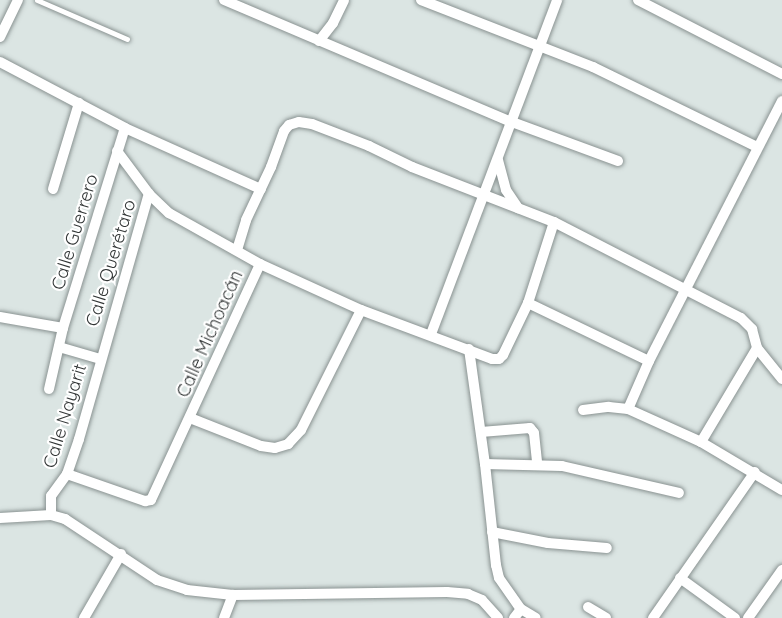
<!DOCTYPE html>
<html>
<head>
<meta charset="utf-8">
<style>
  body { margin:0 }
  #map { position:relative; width:782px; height:618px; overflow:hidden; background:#dbe5e3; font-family:Quicksand,sans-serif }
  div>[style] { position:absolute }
  .roads { filter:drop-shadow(0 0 2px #899291) drop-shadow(0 0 2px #899291) }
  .service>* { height:5px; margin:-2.5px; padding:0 2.5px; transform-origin:2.5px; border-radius:2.5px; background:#fff }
  .minor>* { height:10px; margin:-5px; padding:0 5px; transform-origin:5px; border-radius:5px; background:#fff }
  span { translate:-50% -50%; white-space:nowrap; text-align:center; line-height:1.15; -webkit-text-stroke:4.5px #fff; paint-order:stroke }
  .street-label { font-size:18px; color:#313535 }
</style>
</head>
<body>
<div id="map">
  <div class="roads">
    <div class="service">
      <div style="left:37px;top:0;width:98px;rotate:23.4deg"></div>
    </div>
    <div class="minor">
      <div style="left:224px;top:0;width:313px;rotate:23deg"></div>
      <div style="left:512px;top:122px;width:113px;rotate:20.2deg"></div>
      <div style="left:421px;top:0;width:185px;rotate:21.3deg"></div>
      <div style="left:593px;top:67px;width:182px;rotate:26deg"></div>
      <div style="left:638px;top:0;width:162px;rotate:27.2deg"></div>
      <div style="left:0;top:37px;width:41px;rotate:-64.1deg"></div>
      <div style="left:319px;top:41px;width:23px;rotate:-52deg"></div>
      <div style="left:333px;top:23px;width:25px;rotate:-64deg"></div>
      <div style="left:0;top:62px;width:141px;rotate:27.8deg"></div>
      <div style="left:125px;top:128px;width:149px;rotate:24.2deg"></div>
      <div style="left:782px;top:101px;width:292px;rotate:117.1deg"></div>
      <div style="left:649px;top:361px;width:52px;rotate:113.6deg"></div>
      <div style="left:628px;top:409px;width:80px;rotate:24.3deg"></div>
      <div style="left:701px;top:442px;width:94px;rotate:30.7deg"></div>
      <div style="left:117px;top:151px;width:54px;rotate:53.3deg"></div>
      <div style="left:149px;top:194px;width:28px;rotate:44deg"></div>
      <div style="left:169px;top:213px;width:104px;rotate:29.3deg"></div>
      <div style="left:260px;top:264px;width:111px;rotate:24.5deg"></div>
      <div style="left:361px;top:310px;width:140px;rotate:20.5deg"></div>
      <div style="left:492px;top:359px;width:7px"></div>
      <div style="left:499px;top:359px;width:6px;rotate:-45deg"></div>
      <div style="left:503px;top:355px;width:58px;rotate:-64.3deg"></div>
      <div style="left:528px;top:303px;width:85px;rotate:-72.2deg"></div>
      <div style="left:498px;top:160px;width:31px;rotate:75deg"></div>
      <div style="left:506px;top:190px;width:22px;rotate:56deg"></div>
      <div style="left:53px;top:189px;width:90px;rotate:-73.2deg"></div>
      <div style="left:237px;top:250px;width:31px;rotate:-73deg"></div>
      <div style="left:246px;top:220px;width:59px;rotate:-64.7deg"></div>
      <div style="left:271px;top:167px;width:38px;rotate:-70deg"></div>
      <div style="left:284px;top:131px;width:8px;rotate:-50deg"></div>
      <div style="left:289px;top:125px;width:10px;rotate:-17deg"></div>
      <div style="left:299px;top:122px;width:13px;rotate:9deg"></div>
      <div style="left:312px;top:124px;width:61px;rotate:21.1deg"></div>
      <div style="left:369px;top:146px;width:48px;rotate:26deg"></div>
      <div style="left:412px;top:167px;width:152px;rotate:21.2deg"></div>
      <div style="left:554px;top:222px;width:210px;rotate:27.2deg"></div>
      <div style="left:741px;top:318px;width:16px;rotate:45deg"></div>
      <div style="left:752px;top:329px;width:20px;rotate:75deg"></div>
      <div style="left:757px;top:348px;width:40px;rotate:51deg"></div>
      <div style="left:528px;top:303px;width:134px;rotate:25.6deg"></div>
      <div style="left:0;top:317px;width:64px;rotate:9.9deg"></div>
      <div style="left:431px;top:334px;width:357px;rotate:-69.3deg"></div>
      <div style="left:59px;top:347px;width:43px;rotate:16.3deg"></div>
      <div style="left:469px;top:349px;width:116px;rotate:82.1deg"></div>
      <div style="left:485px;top:464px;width:102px;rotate:83.8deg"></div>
      <div style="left:496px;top:565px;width:13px;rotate:77deg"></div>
      <div style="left:499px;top:578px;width:38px;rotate:55deg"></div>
      <div style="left:521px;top:609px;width:17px;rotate:31deg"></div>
      <div style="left:49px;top:389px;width:63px;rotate:-77.1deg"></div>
      <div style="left:63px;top:328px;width:209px;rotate:-72.8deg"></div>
      <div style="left:583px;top:410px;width:26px;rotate:-7deg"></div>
      <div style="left:609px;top:407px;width:19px;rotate:6deg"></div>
      <div style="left:190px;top:418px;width:76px;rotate:21.5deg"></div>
      <div style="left:261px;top:446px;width:14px;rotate:8deg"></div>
      <div style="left:275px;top:448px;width:14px;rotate:-17deg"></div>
      <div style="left:288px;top:444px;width:19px;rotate:-47deg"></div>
      <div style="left:301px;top:430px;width:134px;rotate:-63.4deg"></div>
      <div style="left:481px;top:432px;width:49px;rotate:-4.7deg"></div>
      <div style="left:530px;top:428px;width:6px;rotate:51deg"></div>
      <div style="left:534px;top:433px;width:31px;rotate:84deg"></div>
      <div style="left:701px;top:442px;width:109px;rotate:-59.2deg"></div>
      <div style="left:485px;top:464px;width:77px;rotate:1.5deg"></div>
      <div style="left:562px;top:466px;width:120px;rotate:13deg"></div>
      <div style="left:67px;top:474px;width:83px;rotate:19.1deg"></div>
      <div style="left:145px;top:501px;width:6px;rotate:-9deg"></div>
      <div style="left:151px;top:500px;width:260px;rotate:-65.2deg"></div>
      <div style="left:51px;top:515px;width:19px;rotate:-90deg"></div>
      <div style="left:51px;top:496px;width:27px;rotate:-54deg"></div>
      <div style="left:67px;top:474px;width:37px;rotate:-71deg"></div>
      <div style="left:79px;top:439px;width:255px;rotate:-74.1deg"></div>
      <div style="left:0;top:518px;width:51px;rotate:-3.4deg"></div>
      <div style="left:51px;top:515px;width:15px;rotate:16deg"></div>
      <div style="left:65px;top:519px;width:110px;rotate:33.5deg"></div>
      <div style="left:157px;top:580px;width:32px;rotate:18deg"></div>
      <div style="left:187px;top:590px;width:46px;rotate:6.2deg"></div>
      <div style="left:233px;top:595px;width:214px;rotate:-0.8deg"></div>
      <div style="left:447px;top:592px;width:21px;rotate:5deg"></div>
      <div style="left:468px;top:594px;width:15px;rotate:23deg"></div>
      <div style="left:482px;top:600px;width:24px;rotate:48deg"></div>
      <div style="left:492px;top:532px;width:57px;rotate:11.1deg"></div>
      <div style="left:548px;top:543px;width:59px;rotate:4.8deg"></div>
      <div style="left:680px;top:578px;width:68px;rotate:36deg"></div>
      <div style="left:588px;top:607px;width:21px;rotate:31deg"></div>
      <div style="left:84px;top:618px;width:74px;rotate:-60deg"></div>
      <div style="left:224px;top:618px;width:25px;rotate:-69deg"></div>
      <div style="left:514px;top:618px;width:11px;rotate:-52deg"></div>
      <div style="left:653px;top:618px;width:178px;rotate:-55.1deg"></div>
      <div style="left:748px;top:618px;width:59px;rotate:-54.7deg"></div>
    </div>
  </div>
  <div class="street-label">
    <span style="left:75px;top:232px;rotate:-73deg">Calle Guerrero</span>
    <span style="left:111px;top:263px;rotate:-73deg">Calle Querétaro</span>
    <span style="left:210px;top:334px;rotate:-66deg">Calle Michoacán</span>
    <span style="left:65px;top:416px;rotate:-73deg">Calle Nayarit</span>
  </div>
</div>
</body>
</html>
